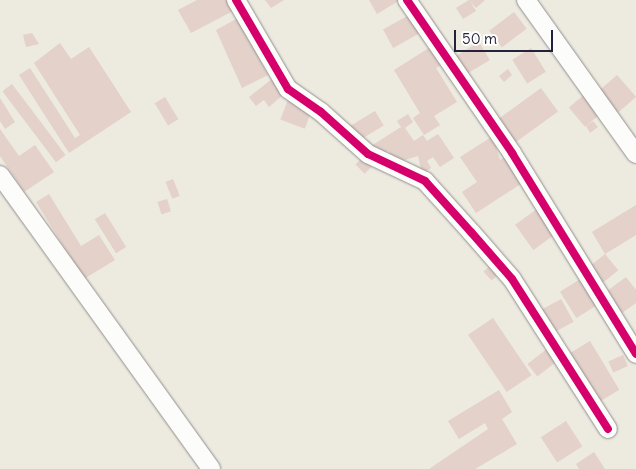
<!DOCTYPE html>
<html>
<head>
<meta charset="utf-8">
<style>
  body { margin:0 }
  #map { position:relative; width:636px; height:469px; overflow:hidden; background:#edeae0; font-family:Delius,sans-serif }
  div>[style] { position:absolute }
  .building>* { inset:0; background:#e3d1ca; transform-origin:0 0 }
  .roads { filter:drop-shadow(0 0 1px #92908f) drop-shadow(0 0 1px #92908f) }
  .minor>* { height:18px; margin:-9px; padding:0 9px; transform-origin:9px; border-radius:9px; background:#fcfcfa }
  .cycleway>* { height:8px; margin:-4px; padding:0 4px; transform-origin:4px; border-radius:4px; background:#d6006c }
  span { translate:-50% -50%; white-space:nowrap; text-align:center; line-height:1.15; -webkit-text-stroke:4px #fff; paint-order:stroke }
  .scale { position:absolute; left:454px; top:30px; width:99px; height:22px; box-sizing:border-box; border:2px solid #22223b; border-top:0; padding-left:6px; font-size:15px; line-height:18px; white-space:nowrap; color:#22223b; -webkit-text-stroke:4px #fff; paint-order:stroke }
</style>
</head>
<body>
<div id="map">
  <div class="building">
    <div style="clip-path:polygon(197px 0,227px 0,233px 11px,191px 33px,178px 10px)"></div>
    <div style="clip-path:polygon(265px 0,284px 0,271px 8px)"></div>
    <div style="clip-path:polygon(369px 0,400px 0,377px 14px)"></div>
    <div style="clip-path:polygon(469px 0,485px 0,476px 8px,470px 1px,476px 11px,463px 19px,456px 8px)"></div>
    <div style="left:514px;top:12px;width:21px;height:31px;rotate:53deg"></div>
    <div style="left:411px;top:14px;width:21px;height:32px;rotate:61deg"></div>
    <div style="clip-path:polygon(238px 18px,268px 75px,242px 88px,216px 30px)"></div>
    <div style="clip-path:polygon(32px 33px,39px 44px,26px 47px,23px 35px)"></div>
    <div style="left:479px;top:42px;width:21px;height:28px;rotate:59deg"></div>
    <div style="clip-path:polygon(60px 43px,71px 59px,89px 47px,131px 112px,69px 153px,19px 75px,30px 68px,75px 138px,80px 135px,34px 63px)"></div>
    <div style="clip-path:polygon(432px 46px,443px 64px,436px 68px,457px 102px,434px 116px,440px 125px,424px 135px,413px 118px,420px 113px,394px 70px)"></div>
    <div style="left:531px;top:48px;width:28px;height:22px;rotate:58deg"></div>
    <div style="clip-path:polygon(508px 69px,512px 75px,504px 82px,499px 76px)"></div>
    <div style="left:617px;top:75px;width:29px;height:24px;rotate:49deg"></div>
    <div style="clip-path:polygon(272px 79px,284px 94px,269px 107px,264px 100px,256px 106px,249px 97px)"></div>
    <div style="left:12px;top:84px;width:89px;height:12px;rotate:53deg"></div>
    <div style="left:541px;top:88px;width:29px;height:57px;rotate:54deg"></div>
    <div style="left:585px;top:94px;width:25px;height:21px;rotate:50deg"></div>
    <div style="left:165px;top:97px;width:26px;height:12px;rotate:59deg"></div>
    <div style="left:289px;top:97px;width:26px;height:24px;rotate:21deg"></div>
    <div style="clip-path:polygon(0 98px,15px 122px,5px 129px,0 121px)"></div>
    <div style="left:375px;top:111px;width:17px;height:30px;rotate:59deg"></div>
    <div style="clip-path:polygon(408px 114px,413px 122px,405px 128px,414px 141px,423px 135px,427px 141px,438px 134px,454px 158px,440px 167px,433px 157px,427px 161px,431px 168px,422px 174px,418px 156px,395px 163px,388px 151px,378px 157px,371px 146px,401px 127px,397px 121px)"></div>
    <div style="clip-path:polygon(593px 121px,598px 127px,590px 133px,586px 126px)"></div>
    <div style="clip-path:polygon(0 129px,19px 156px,35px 145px,54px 172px,24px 192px,0 156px)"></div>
    <div style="clip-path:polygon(493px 136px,500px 160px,507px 156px,524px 182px,476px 213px,462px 192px,477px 182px,460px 157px)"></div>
    <div style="left:364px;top:156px;width:13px;height:12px;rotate:45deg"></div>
    <div style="left:173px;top:179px;width:18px;height:8px;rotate:68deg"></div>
    <div style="clip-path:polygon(49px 194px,81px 246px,99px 235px,115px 260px,84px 279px,36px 202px)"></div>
    <div style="left:167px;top:199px;width:13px;height:10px;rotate:72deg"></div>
    <div style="clip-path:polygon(636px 205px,636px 235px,605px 254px,592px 232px)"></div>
    <div style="left:537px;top:209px;width:31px;height:27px;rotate:54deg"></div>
    <div style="left:105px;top:213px;width:40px;height:12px;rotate:58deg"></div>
    <div style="left:605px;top:254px;width:21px;height:25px;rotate:51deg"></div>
    <div style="left:491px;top:265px;width:12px;height:10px;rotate:48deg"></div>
    <div style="clip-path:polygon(626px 277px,636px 290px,636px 303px,619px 315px,603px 294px)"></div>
    <div style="left:582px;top:278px;width:31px;height:26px;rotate:58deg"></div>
    <div style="left:561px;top:299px;width:26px;height:26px;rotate:61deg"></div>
    <div style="left:493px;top:318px;width:69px;height:30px;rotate:56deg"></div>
    <div style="left:590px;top:341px;width:57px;height:30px;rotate:59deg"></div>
    <div style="left:548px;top:348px;width:16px;height:26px;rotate:52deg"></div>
    <div style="left:623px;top:355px;width:12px;height:16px;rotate:66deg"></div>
    <div style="clip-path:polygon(499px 390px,512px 412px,502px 419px,517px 444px,475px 469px,429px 469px,488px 429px,485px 423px,459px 439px,448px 421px)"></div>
    <div style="left:566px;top:421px;width:30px;height:30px;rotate:57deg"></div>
    <div style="clip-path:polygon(594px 452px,605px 469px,579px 469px,576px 464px)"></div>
  </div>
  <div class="roads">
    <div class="minor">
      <div style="left:236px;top:0;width:103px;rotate:59.7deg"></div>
      <div style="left:288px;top:89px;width:40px;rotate:34.9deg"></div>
      <div style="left:321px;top:112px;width:63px;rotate:41.8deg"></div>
      <div style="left:368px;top:154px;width:63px;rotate:25.3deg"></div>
      <div style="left:425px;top:181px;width:69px;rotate:48deg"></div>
      <div style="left:471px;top:232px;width:62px;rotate:48.9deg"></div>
      <div style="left:512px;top:279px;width:178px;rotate:57.4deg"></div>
      <div style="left:407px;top:0;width:186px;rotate:55.5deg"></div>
      <div style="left:512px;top:153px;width:236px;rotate:58.3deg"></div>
      <div style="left:526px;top:0;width:189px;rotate:54.5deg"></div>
      <div style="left:0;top:175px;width:362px;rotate:54.3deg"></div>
    </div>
  </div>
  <div class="cycleway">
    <div style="left:236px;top:0;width:103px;rotate:59.7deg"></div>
    <div style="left:288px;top:89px;width:40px;rotate:34.9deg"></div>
    <div style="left:321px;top:112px;width:63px;rotate:41.8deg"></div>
    <div style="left:368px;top:154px;width:63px;rotate:25.3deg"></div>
    <div style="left:425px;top:181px;width:69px;rotate:48deg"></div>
    <div style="left:471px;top:232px;width:62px;rotate:48.9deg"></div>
    <div style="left:512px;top:279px;width:178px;rotate:57.4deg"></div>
    <div style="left:407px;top:0;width:186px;rotate:55.5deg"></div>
    <div style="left:512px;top:153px;width:236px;rotate:58.3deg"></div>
  </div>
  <div class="scale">50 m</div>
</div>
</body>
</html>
